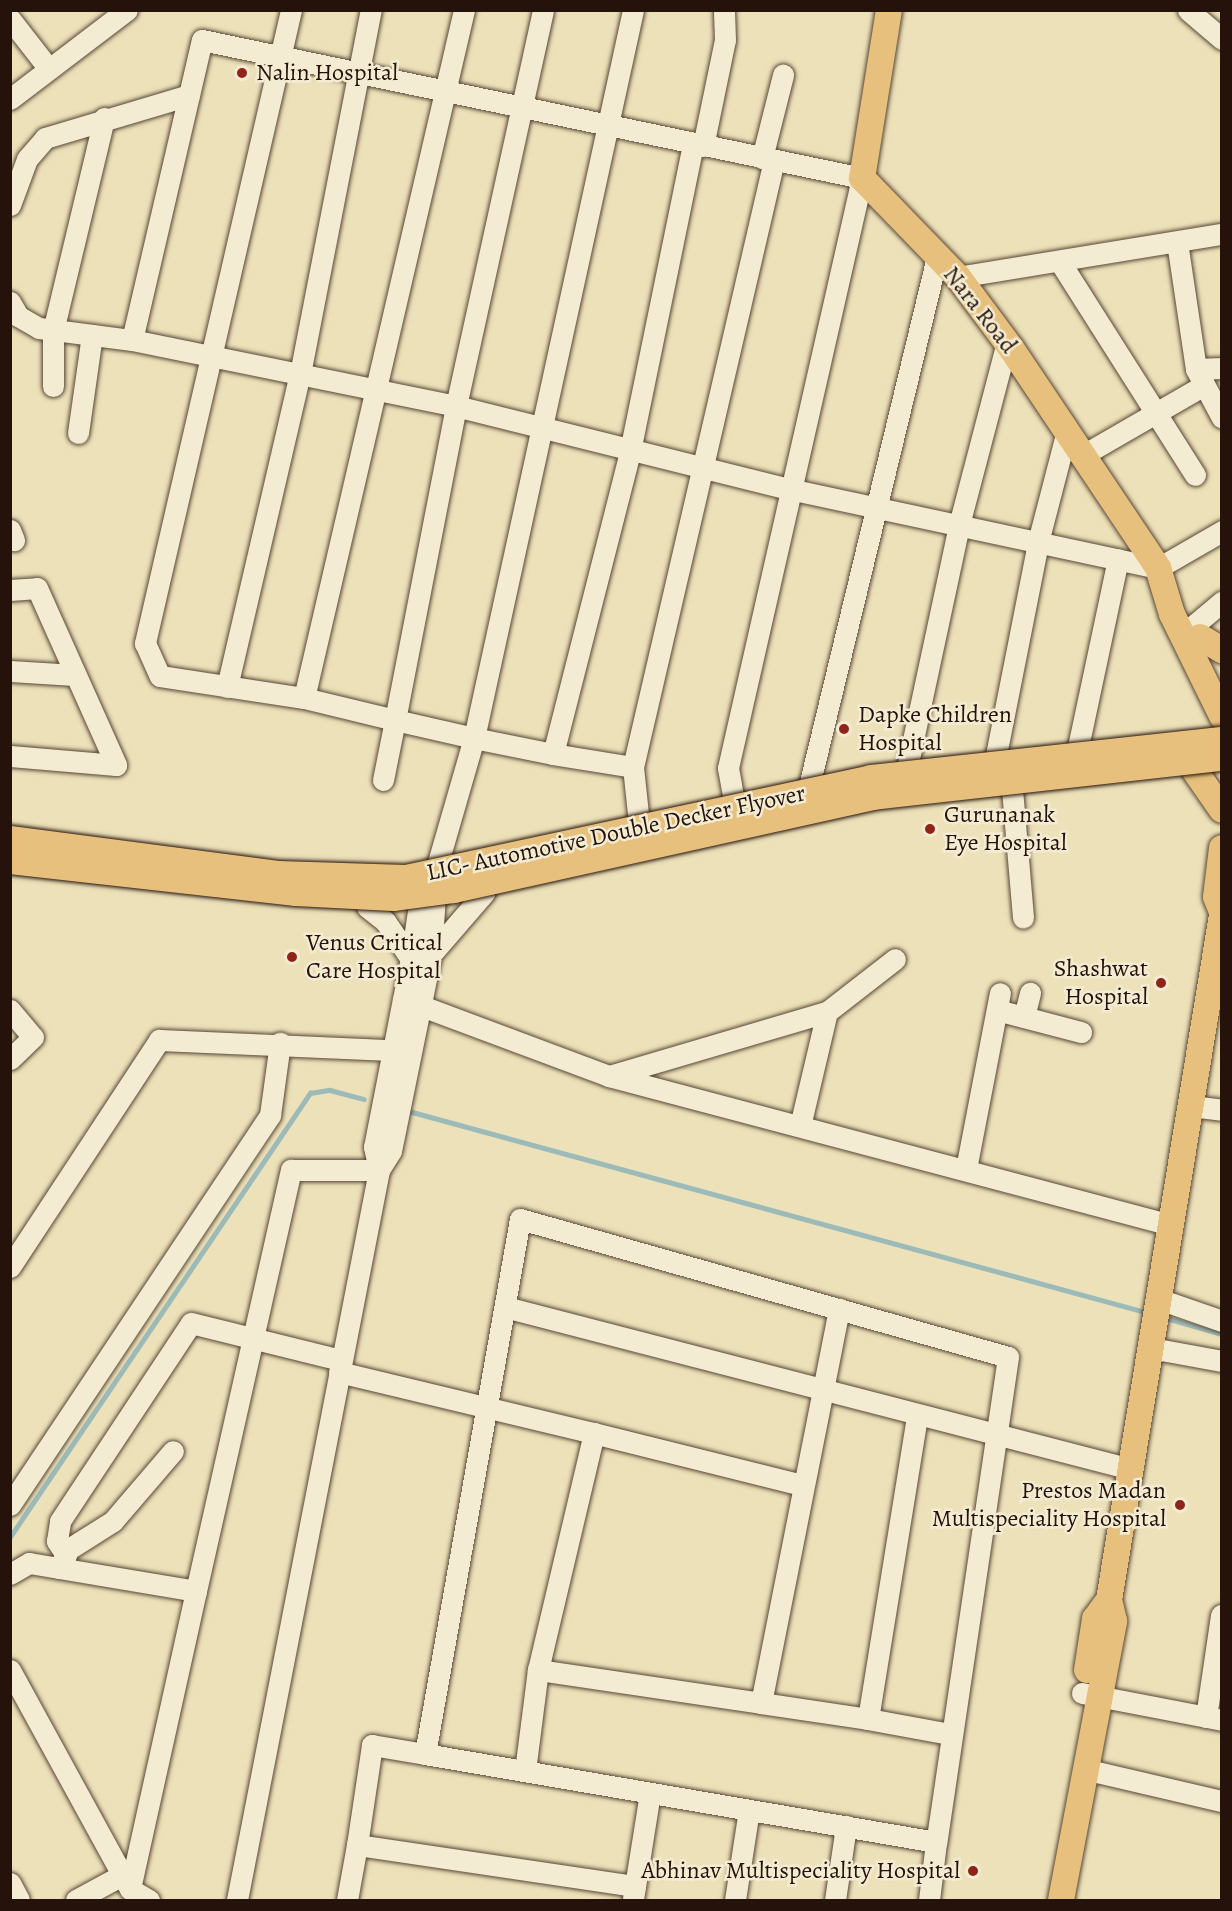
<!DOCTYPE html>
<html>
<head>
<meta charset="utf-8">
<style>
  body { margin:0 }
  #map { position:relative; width:1232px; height:1911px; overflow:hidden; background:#ede1b9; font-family:Alegreya,serif }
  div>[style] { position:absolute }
  .stream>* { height:4.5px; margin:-2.25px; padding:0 2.25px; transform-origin:2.25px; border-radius:2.25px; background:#9cbbb8 }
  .roads { filter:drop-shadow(0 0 2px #574636) drop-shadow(0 0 2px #574636) }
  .minor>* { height:21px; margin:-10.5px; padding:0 10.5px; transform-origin:10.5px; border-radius:10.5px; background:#f3ecd2 }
  .major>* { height:26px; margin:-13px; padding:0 13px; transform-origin:13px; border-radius:13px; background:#e6c07c }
  .rail>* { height:7px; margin-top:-3.5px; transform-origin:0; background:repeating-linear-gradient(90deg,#f3ecd2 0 14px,#25120a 0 28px); box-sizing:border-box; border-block:2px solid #25120a }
  .bridges { filter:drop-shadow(0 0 2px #25120a) drop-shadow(0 0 2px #25120a) }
  .major-bridge>* { height:26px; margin:-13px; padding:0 13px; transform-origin:13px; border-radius:13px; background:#e6c07c }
  .dots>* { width:16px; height:16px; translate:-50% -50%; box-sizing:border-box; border:3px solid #f3ecd2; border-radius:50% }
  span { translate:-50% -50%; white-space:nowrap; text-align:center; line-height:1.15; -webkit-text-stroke:5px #f3ecd2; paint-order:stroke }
  .poi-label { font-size:24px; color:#25120a }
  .left { translate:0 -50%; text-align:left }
  .right { translate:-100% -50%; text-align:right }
  .street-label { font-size:24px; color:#25120a }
  .frame { position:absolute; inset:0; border:12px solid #25120a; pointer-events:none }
</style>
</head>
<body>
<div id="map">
  <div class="stream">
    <div style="left:405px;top:1110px;width:771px;rotate:15.26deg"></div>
    <div style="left:1163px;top:1317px;width:61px;rotate:16.1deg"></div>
    <div style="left:10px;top:1537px;width:536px;rotate:-55.95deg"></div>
    <div style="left:310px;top:1093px;width:20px;rotate:-9deg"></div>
    <div style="left:330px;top:1090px;width:35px;rotate:15deg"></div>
  </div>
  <div class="roads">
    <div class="minor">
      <div style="left:291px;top:10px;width:650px;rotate:102.99deg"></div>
      <div style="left:145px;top:643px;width:36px;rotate:66deg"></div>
      <div style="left:160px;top:676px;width:146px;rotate:8.7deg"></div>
      <div style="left:1188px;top:10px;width:45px;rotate:40.5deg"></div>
      <div style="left:10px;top:19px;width:63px;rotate:52deg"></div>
      <div style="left:10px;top:99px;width:147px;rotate:-37.3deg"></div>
      <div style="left:703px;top:146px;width:108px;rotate:-78.3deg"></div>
      <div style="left:725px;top:40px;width:30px;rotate:-92deg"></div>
      <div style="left:762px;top:158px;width:86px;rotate:-75.8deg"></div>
      <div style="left:10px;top:205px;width:49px;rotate:-69.7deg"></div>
      <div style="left:27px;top:159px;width:28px;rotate:-49deg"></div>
      <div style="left:45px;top:138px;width:150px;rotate:-16.6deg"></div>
      <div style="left:1177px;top:242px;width:128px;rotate:81.5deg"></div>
      <div style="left:1060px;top:262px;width:252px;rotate:57.6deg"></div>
      <div style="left:958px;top:277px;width:267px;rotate:-9.3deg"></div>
      <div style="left:10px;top:302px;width:16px;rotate:60deg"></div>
      <div style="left:18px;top:316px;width:24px;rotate:30deg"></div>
      <div style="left:39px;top:328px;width:94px;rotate:7.4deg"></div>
      <div style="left:132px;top:340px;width:331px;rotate:11.5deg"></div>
      <div style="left:456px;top:406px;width:348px;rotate:14deg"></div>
      <div style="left:794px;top:490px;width:372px;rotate:12.1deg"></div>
      <div style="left:1158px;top:568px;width:74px;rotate:-30deg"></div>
      <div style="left:132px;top:340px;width:308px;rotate:-76.9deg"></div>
      <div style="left:202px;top:40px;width:674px;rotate:11.81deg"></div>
      <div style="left:862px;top:178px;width:605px;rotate:102.8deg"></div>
      <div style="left:728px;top:768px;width:56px;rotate:79.7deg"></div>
      <div style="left:1222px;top:368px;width:26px;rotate:178deg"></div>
      <div style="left:1196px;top:369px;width:55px;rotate:62deg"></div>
      <div style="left:53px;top:386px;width:55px;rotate:-90deg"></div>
      <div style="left:53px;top:331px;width:219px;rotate:-76.5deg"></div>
      <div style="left:78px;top:433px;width:99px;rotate:-81.9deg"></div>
      <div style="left:1083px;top:455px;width:140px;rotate:-30deg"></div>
      <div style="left:10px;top:530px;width:11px;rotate:68deg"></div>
      <div style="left:10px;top:590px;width:27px;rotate:-4deg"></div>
      <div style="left:37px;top:588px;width:194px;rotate:65.9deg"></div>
      <div style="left:116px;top:765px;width:106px;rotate:-175.1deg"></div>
      <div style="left:1193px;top:626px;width:38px;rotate:-40deg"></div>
      <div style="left:10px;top:671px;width:65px;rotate:3.5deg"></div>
      <div style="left:227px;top:687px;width:321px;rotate:-76.9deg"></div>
      <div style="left:300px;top:374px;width:371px;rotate:-79deg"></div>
      <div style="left:1078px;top:747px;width:192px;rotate:-78deg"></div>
      <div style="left:553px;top:754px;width:81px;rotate:-168.6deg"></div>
      <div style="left:474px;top:738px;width:745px;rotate:-77.68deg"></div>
      <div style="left:996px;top:755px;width:217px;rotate:-78.8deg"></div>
      <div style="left:1038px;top:542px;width:115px;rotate:-75.4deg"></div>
      <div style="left:633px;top:767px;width:81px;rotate:-170.8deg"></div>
      <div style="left:553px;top:754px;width:313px;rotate:-75.7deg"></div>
      <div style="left:630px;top:451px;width:313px;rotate:-78.4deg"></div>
      <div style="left:907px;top:768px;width:249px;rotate:-77.9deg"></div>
      <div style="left:959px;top:525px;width:189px;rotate:-75.3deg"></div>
      <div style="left:383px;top:780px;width:61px;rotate:-78.7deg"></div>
      <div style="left:395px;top:720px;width:94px;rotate:-166.4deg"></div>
      <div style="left:304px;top:698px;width:706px;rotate:-76.91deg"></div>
      <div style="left:809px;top:786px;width:544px;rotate:-76.4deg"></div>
      <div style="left:1012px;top:789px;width:129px;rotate:85.1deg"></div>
      <div style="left:639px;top:823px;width:56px;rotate:-96.1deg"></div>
      <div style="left:633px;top:767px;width:623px;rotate:-76.92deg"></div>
      <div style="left:367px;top:907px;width:23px;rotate:38deg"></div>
      <div style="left:385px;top:921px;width:46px;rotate:55.6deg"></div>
      <div style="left:434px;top:951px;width:77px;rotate:-49.2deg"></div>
      <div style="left:403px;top:999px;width:220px;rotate:20.5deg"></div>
      <div style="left:609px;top:1076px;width:581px;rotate:14.85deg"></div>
      <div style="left:10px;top:1010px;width:35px;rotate:50deg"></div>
      <div style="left:33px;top:1037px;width:32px;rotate:136deg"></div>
      <div style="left:997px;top:1010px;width:87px;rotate:14.7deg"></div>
      <div style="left:1024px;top:1017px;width:25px;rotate:-76deg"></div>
      <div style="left:609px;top:1076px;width:227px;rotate:-16.4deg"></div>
      <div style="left:827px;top:1012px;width:86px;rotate:-37.9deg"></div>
      <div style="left:1191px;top:1106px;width:31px;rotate:7deg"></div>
      <div style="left:800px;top:1126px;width:117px;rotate:-76.7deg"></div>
      <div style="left:966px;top:1169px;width:179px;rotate:-79.1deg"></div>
      <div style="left:379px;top:1170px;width:24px;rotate:-102deg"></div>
      <div style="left:374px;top:1147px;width:192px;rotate:-78.9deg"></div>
      <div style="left:411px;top:959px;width:56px;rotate:-81.7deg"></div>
      <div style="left:419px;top:904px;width:23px;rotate:-95deg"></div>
      <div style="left:520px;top:1219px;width:507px;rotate:15.79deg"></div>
      <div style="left:1008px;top:1357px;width:490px;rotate:98.4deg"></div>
      <div style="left:936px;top:1842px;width:519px;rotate:-170.23deg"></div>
      <div style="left:425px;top:1754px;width:543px;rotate:-79.93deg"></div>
      <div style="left:10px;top:1267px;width:272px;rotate:-56.7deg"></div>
      <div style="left:159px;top:1040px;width:233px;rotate:2.5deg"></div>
      <div style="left:1159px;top:1299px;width:67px;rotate:19.2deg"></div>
      <div style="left:505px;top:1307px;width:647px;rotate:14.51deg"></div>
      <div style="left:1151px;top:1348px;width:72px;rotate:10.4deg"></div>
      <div style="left:339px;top:1372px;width:262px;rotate:13.5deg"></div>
      <div style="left:802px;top:1485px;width:214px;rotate:-166deg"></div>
      <div style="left:594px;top:1433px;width:244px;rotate:103.3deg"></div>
      <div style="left:538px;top:1670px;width:225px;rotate:8.4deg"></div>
      <div style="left:761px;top:1703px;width:402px;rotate:-78.8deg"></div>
      <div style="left:10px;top:1505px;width:469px;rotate:-56.3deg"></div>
      <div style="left:270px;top:1115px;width:73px;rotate:-82.1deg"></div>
      <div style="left:64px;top:1552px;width:58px;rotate:-32.3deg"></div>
      <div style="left:113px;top:1521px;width:92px;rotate:-49.4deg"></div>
      <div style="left:59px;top:1568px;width:15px;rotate:-62deg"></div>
      <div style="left:66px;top:1555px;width:17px;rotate:-123deg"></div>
      <div style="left:57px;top:1541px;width:20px;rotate:-81deg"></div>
      <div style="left:60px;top:1521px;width:237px;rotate:-56.5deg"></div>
      <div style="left:191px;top:1323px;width:154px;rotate:13.9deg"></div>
      <div style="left:10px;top:1574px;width:22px;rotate:-30deg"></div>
      <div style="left:29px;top:1563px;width:169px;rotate:9.5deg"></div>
      <div style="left:196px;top:1591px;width:305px;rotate:102.5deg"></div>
      <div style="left:130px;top:1889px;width:22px;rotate:30deg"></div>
      <div style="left:196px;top:1591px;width:432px;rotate:-77.3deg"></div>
      <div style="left:291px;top:1170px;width:88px"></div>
      <div style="left:10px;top:1670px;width:250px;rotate:61.3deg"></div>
      <div style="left:1082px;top:1693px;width:143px;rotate:10.9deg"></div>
      <div style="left:761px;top:1703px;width:108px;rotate:8.5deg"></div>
      <div style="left:868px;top:1719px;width:306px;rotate:-80.8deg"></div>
      <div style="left:1206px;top:1717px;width:103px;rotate:-81.6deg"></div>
      <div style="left:868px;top:1719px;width:83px;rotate:10.4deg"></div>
      <div style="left:425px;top:1754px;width:54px;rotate:-170.4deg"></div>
      <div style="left:372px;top:1745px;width:101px;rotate:98.5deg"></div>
      <div style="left:357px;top:1845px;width:281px;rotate:8.4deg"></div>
      <div style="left:1084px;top:1769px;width:142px;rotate:13.1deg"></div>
      <div style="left:525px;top:1771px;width:102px;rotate:-82.7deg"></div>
      <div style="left:10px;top:1883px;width:19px;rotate:62deg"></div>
      <div style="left:633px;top:1899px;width:107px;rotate:-80.9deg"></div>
      <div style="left:76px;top:1900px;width:52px;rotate:-28.5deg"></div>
      <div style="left:237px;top:1900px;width:744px;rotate:-78.99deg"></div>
      <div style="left:379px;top:1170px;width:22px;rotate:-58deg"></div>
      <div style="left:391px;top:1151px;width:201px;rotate:-78.5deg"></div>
      <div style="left:431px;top:954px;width:88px;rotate:-86.1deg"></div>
      <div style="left:437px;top:866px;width:133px;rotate:-73.9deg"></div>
      <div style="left:474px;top:738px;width:81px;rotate:-167.2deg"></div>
      <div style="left:395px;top:720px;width:320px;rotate:-79deg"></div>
      <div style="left:456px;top:406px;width:405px;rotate:-77.6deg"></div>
      <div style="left:347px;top:1900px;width:56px;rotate:-79.7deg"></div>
      <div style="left:735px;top:1900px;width:91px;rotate:-81.2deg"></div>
      <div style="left:835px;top:1900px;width:75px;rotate:-81.5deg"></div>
      <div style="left:929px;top:1900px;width:58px;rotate:-83.1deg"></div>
    </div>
    <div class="major">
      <div style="left:889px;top:10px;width:170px;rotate:99.1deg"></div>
      <div style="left:862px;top:178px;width:138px;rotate:45.9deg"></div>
      <div style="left:958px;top:277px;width:89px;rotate:53.3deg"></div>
      <div style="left:1011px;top:348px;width:265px;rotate:56.2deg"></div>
      <div style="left:1158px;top:568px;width:48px;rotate:73.1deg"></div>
      <div style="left:1172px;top:614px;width:114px;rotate:63.9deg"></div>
      <div style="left:1200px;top:637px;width:26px;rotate:31deg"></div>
      <div style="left:1195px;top:771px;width:47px;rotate:55.3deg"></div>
      <div style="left:1222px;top:848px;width:49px;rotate:97deg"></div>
      <div style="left:1216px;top:897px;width:16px;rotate:68deg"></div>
      <div style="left:1087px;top:1670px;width:52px;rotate:-81.1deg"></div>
      <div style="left:1095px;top:1619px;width:24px;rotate:-54deg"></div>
      <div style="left:1061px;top:1900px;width:284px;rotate:-79.2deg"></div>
      <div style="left:1114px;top:1621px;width:22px;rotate:-103deg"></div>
      <div style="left:1109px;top:1600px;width:694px;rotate:-80.63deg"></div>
    </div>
  </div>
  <div class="rail">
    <div style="left:10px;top:844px;width:331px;rotate:7.1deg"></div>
    <div style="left:338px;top:885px;width:79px;rotate:-2.9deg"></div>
    <div style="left:417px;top:881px;width:477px;rotate:-12.2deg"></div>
    <div style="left:883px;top:780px;width:341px;rotate:-6.1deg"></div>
  </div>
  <div class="bridges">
    <div class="major-bridge">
      <div style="left:10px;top:839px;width:270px;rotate:7.4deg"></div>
      <div style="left:278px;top:874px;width:128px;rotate:1.8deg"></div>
      <div style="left:406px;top:878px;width:476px;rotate:-12.1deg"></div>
      <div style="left:871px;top:778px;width:353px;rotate:-6.2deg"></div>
      <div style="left:10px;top:861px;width:288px;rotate:6.4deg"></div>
      <div style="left:296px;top:893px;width:97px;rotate:3deg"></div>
      <div style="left:393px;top:898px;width:62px;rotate:-7.5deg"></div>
      <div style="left:454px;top:890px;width:429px;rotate:-12.5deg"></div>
      <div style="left:873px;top:797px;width:351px;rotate:-6.4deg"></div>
    </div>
  </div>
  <div class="dots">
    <div style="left:242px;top:73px;background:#8f2418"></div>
    <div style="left:844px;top:729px;background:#8f2418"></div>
    <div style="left:930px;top:829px;background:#8f2418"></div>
    <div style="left:292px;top:957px;background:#8f2418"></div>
    <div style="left:1161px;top:983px;background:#8f2418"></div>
    <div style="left:1180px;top:1505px;background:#8f2418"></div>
    <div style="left:973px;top:1871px;background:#8f2418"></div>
  </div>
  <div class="poi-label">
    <span class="left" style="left:256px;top:73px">Nalin Hospital</span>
    <span class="left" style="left:858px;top:729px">Dapke Children<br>Hospital</span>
    <span class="left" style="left:944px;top:829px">Gurunanak<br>Eye Hospital</span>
    <span class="left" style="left:306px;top:957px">Venus Critical<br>Care Hospital</span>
    <span class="right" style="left:1148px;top:983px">Shashwat<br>Hospital</span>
    <span class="right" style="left:1166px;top:1505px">Prestos Madan<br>Multispeciality Hospital</span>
    <span class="right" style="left:960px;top:1871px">Abhinav Multispeciality Hospital</span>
  </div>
  <div class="street-label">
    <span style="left:980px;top:310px;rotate:52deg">Nara Road</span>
    <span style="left:616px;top:833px;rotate:-12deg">LIC- Automotive Double Decker Flyover</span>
  </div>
  <div class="frame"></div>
</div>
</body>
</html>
